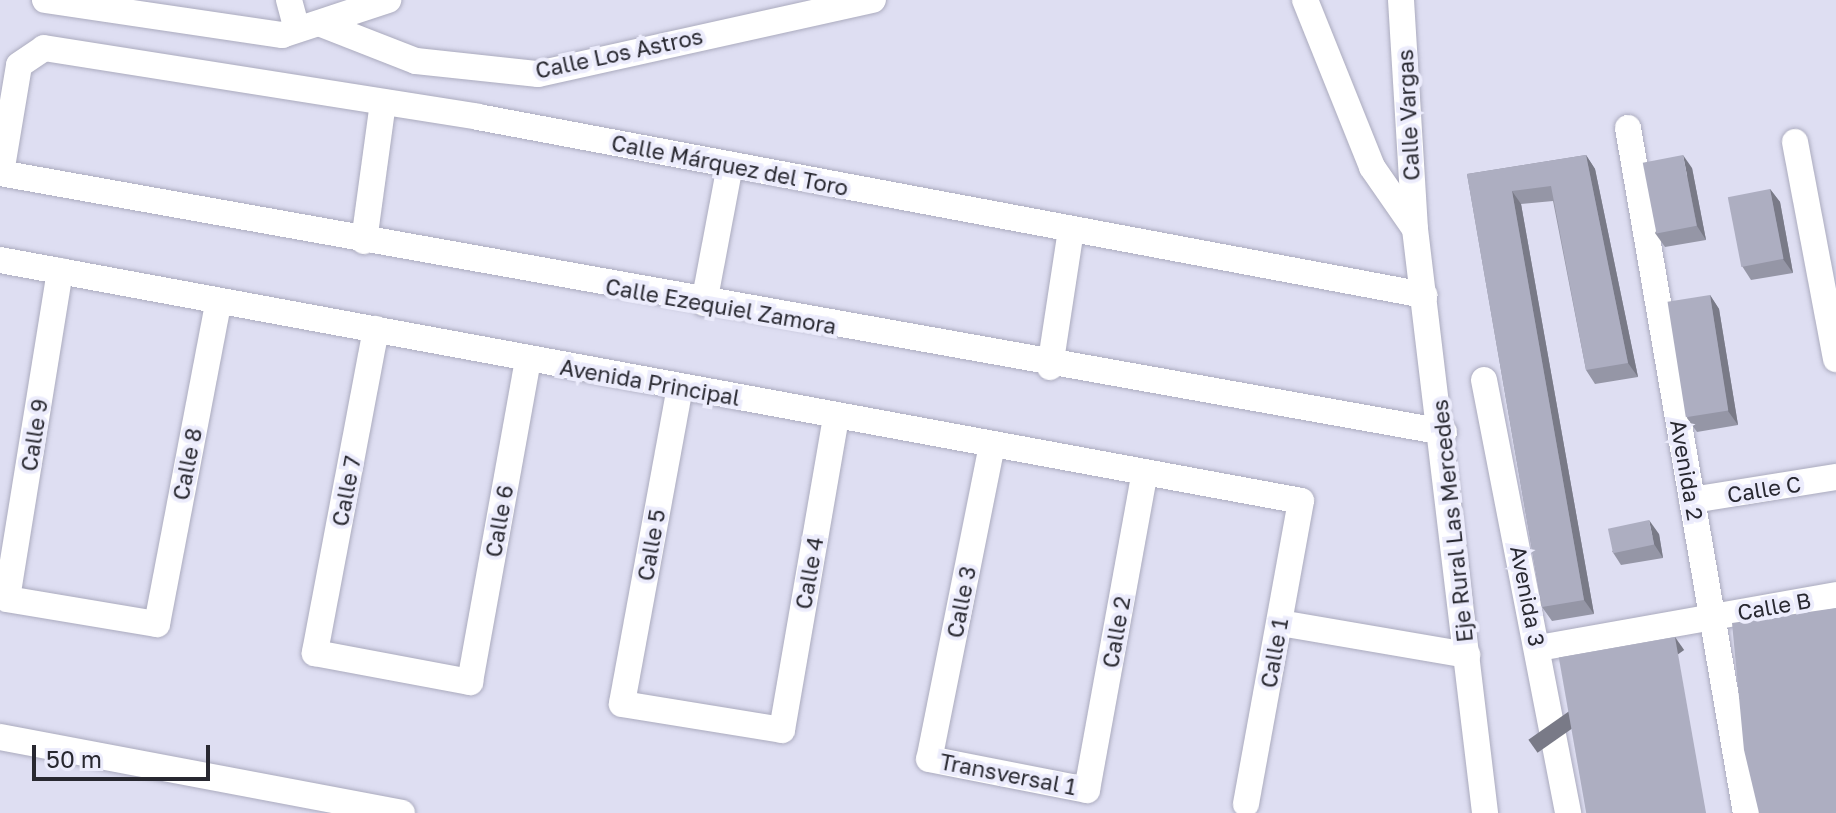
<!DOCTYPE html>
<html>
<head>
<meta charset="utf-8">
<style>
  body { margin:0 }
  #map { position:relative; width:1836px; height:813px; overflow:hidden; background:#dedef2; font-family:"Golos Text",sans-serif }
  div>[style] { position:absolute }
  .roads { filter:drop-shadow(0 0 2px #ababbe) drop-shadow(0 0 2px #ababbe) }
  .minor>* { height:26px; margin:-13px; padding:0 13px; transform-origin:13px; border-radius:13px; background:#fff }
  .wall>* { inset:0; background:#9596a6 }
  .shaded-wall>* { inset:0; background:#797a87; transform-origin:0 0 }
  .building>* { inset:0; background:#adaec1; transform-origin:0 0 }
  span { translate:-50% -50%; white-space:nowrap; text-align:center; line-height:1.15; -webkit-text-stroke:8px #ececfc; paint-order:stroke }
  .street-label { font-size:22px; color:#282830 }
  .scale { position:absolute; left:32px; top:745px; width:178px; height:36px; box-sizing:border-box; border:4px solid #282830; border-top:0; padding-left:10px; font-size:24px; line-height:28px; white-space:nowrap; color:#282830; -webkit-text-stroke:6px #ececfc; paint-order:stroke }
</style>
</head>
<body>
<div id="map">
  <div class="roads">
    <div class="minor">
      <div style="left:45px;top:0;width:240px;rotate:8.4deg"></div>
      <div style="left:282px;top:35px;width:112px;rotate:-18.3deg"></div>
      <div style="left:289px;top:0;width:30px;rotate:75deg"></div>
      <div style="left:1305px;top:0;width:180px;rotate:68.1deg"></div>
      <div style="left:1372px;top:167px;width:75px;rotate:55.3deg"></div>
      <div style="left:1401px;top:0;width:229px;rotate:86.5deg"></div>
      <div style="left:1415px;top:229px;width:588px;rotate:83.16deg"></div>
      <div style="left:321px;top:24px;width:102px;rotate:21.3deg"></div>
      <div style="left:416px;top:61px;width:123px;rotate:6.1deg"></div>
      <div style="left:538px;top:74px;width:343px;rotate:-12.5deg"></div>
      <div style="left:1628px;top:128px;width:695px;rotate:80.23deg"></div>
      <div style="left:1795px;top:142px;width:221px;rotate:79.3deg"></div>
      <div style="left:0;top:173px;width:1467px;rotate:10.17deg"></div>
      <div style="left:1px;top:173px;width:109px;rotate:-80.5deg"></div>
      <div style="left:19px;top:65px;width:30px;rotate:-34deg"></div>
      <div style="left:44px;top:48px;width:439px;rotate:9deg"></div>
      <div style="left:478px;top:117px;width:963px;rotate:10.66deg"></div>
      <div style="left:364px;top:241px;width:140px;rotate:-82.2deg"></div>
      <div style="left:0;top:260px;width:1323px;rotate:10.49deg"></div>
      <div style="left:1301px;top:501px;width:308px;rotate:100.3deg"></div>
      <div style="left:60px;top:271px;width:332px;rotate:99.2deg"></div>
      <div style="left:7px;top:599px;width:152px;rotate:9.5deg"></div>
      <div style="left:157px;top:624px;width:327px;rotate:-79.2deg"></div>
      <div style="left:704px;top:303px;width:140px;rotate:-79.3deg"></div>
      <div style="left:376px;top:329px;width:330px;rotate:100.7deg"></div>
      <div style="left:315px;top:653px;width:158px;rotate:10.6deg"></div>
      <div style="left:470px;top:682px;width:327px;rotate:-79.8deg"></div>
      <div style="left:1050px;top:367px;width:139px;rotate:-81.3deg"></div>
      <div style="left:1484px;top:380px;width:441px;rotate:79deg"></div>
      <div style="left:680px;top:387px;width:322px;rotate:100.4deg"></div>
      <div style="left:622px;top:704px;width:162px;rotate:9.2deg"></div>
      <div style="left:782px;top:730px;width:318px;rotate:-80.2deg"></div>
      <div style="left:992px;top:445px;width:320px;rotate:101.3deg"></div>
      <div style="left:929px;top:759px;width:161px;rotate:11.1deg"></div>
      <div style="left:1087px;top:790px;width:320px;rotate:-79.7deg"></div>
      <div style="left:1692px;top:500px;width:146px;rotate:-9.1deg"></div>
      <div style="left:1280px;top:623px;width:190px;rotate:9.7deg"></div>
      <div style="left:1539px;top:648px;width:302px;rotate:-10.1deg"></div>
      <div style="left:0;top:737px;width:409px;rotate:10.7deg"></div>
    </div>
  </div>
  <div class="wall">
    <div style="clip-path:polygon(1586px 155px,1595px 169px,1638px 377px,1595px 384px,1586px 370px,1553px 201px,1521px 204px,1594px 614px,1552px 621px,1542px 607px,1467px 174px)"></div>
    <div style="clip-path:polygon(1692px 168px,1706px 240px,1665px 247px,1655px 233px)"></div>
    <div style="clip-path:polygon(1770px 189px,1780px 202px,1793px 273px,1751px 280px,1742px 266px)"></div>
    <div style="clip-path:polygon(1710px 295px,1719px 309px,1738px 425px,1697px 432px,1687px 418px)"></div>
    <div style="clip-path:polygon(1659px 534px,1663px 558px,1621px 565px,1612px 551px)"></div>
  </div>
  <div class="shaded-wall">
    <div style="clip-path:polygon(1586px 155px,1595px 169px,1638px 377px,1628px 363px)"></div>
    <div style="clip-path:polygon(1683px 155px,1692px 168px,1706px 240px,1697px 226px)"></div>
    <div style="clip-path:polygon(1770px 189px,1780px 202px,1793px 273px,1783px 259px)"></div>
    <div style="clip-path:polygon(1512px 191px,1521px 204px,1594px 614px,1584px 600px)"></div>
    <div style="clip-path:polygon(1710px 295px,1719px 309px,1738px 425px,1728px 411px)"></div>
    <div style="clip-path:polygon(1649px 520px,1659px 534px,1663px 558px,1654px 544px)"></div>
    <div style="left:1675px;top:637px;width:16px;height:179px;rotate:55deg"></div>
  </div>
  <div class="building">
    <div style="clip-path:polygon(1586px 155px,1628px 363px,1586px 370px,1551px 186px,1512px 191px,1584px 600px,1542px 607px,1467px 174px)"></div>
    <div style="left:1683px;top:155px;width:72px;height:41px;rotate:79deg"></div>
    <div style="left:1770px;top:189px;width:71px;height:43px;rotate:79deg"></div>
    <div style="left:1710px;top:295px;width:117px;height:43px;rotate:81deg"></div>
    <div style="left:1649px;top:520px;width:25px;height:42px;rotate:78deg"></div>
    <div style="clip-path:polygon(1836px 608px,1836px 813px,1759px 813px,1744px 750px,1732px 623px)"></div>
    <div style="left:1675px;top:637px;width:179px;height:118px;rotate:80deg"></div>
  </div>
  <div class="street-label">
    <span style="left:619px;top:53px;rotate:-12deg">Calle Los Astros</span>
    <span style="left:1408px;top:115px;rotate:-93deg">Calle Vargas</span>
    <span style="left:730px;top:165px;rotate:11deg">Calle Márquez del Toro</span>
    <span style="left:721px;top:306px;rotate:10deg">Calle Ezequiel Zamora</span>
    <span style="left:650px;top:382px;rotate:10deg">Avenida Principal</span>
    <span style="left:34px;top:435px;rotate:-81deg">Calle 9</span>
    <span style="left:187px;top:464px;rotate:-79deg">Calle 8</span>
    <span style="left:1687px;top:470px;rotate:80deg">Avenida 2</span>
    <span style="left:1764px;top:489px;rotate:-9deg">Calle C</span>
    <span style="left:346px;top:491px;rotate:-79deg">Calle 7</span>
    <span style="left:499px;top:521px;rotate:-80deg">Calle 6</span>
    <span style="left:1452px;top:521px;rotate:-96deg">Eje Rural Las Mercedes</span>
    <span style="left:651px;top:545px;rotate:-80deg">Calle 5</span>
    <span style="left:809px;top:573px;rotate:-80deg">Calle 4</span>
    <span style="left:1528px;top:596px;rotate:79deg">Avenida 3</span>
    <span style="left:961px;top:602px;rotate:-79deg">Calle 3</span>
    <span style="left:1774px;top:606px;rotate:-10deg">Calle B</span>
    <span style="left:1116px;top:632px;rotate:-80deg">Calle 2</span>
    <span style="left:1274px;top:653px;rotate:-80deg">Calle 1</span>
    <span style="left:1008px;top:774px;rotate:11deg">Transversal 1</span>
  </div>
  <div class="scale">50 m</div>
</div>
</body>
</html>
